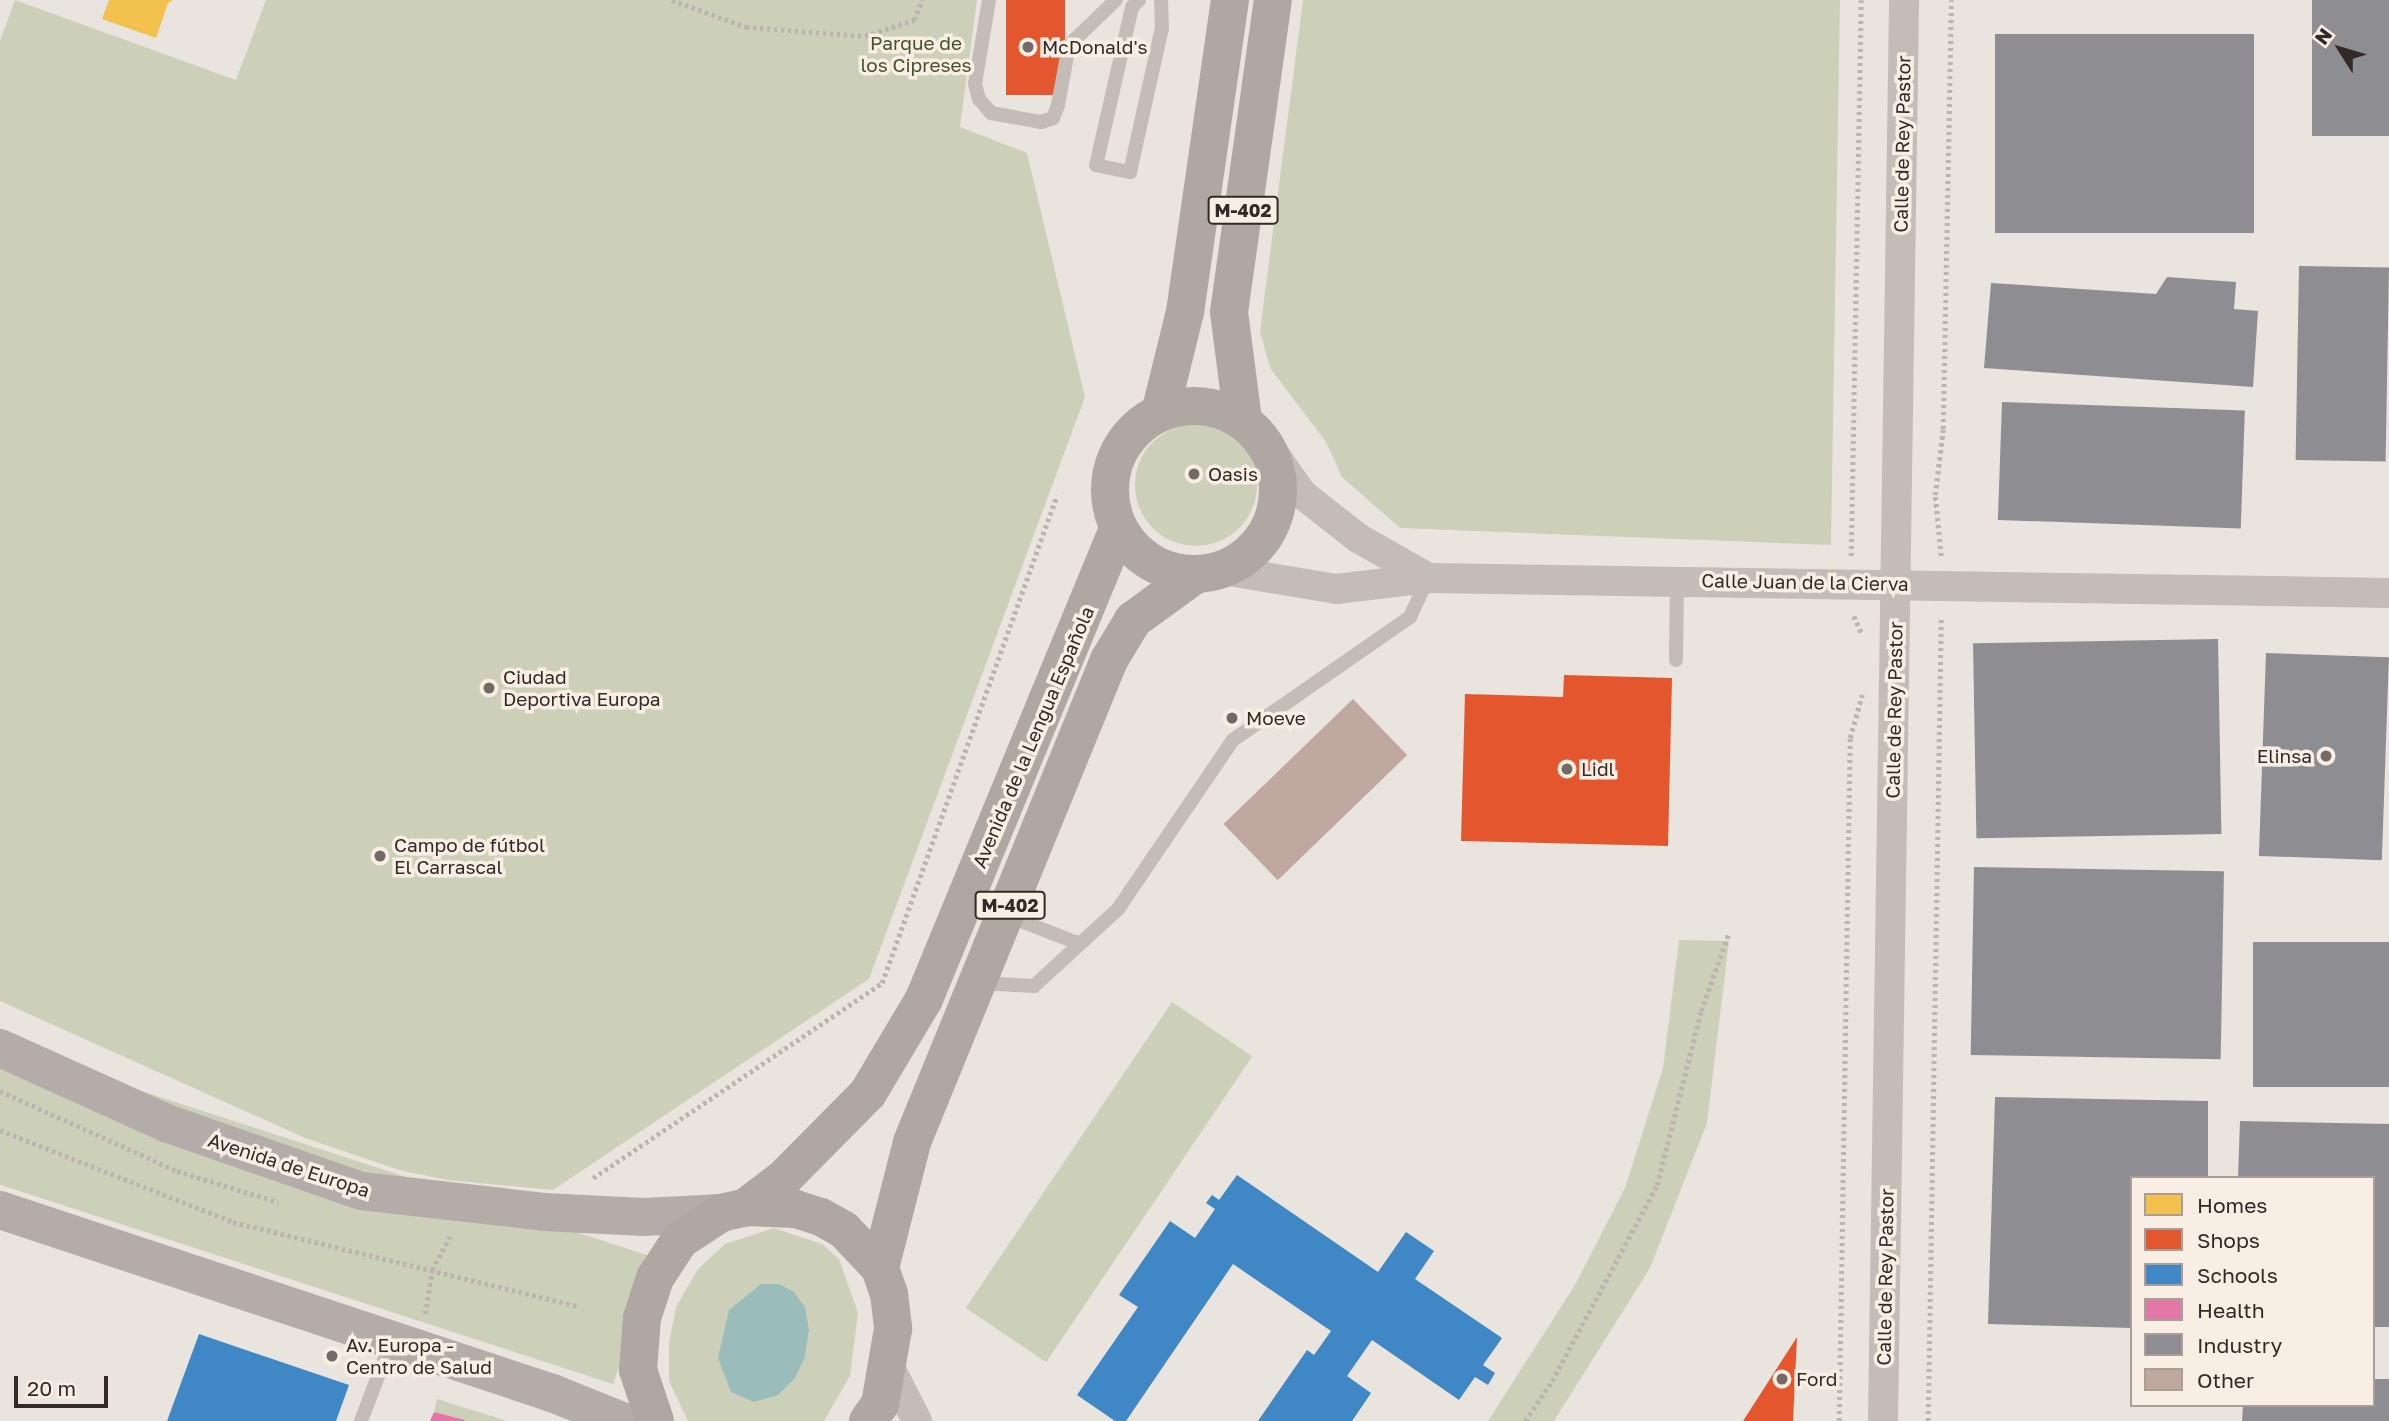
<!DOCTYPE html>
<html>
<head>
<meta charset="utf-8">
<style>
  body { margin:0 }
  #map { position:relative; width:2389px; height:1421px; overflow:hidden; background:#eae4de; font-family:"Golos Text",sans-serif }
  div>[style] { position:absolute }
  .green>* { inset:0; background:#ccd0b8; transform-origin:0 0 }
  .round { border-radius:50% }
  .water>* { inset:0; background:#9abdbb }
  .homes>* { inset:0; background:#f2c14e }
  .shops>* { inset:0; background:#e4572e; transform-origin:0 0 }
  .schools>* { inset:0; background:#3f88c5 }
  .health>* { inset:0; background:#e377a8 }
  .industry>* { inset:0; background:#8d8d92; transform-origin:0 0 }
  .building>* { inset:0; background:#bea89f; transform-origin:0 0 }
  .path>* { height:4.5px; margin-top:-2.25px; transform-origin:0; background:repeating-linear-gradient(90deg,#bcb4af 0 3.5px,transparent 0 7px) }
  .service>* { height:14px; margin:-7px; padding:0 7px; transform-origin:7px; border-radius:7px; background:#c3bcb7 }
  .minor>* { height:30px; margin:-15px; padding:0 15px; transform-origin:15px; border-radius:15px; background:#c3bcb7 }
  .secondary>* { height:38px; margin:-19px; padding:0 19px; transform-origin:19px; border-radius:19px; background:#b4aca8 }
  .trunk>* { height:38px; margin:-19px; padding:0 19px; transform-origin:19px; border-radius:19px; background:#aea7a2 }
  .trunk>.ring { margin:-19px; padding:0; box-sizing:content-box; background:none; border:38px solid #aea7a2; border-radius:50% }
  .dots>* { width:19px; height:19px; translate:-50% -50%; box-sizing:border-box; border:4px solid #f8eee4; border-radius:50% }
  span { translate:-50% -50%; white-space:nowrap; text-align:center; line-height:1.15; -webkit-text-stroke:7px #f8eee4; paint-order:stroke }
  .shield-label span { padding:2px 5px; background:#f8eee4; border:2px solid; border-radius:5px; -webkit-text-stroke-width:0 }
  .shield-label { font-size:18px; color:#332926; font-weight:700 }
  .park-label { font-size:19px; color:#44512a }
  .poi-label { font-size:19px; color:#332926 }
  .left { translate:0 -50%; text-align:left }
  .right { translate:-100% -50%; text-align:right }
  .street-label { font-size:19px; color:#332926 }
  .legend { position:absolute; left:2130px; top:1176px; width:245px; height:231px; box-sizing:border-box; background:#f8eee4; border:2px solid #a99f98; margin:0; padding:9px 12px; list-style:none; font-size:21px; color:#332926 }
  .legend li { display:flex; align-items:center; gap:14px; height:35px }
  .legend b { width:35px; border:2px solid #a99f98 }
  .north { position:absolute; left:2305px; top:14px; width:70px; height:70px; -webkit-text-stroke:5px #f8eee4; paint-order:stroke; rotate:307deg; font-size:19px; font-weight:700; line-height:28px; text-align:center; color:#332926 }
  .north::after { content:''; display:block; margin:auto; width:24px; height:32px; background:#332926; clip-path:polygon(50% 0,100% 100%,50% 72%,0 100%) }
  .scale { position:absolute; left:14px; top:1376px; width:94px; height:32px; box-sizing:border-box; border:4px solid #332926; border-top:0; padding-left:9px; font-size:21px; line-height:24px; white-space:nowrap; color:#332926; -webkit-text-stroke:5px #f8eee4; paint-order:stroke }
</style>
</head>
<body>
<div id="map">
  <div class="green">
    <div style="clip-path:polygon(15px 0,236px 80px,266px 0,977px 0,960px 127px,1027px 153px,1085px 397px,869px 979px,553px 1190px,447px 1180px,399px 1170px,305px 1138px,0 1001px,0 41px)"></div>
    <div style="clip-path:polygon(1303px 0,1840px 0,1831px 545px,1400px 528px,1342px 477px,1326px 442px,1270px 368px,1260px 331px)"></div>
    <div class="round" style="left:1135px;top:424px;width:122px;height:122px"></div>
    <div style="clip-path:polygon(1679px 940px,1729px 941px,1707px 1123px,1650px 1268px,1554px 1421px,1488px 1421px,1575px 1285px,1625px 1188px,1663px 1068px)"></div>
    <div style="left:1172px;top:1002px;width:97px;height:369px;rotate:34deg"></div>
    <div style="left:0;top:1045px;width:688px;height:133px;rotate:18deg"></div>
    <div style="clip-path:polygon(evenodd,774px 1228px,822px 1244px,839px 1259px,858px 1313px,850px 1376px,824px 1421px,688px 1421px,669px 1381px,669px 1343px,676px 1307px,698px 1269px,725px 1244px,774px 1228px,761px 1284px,779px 1284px,805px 1307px,809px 1330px,805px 1357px,761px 1284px)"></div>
    <div style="clip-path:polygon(437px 1399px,507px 1421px,468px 1421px,434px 1412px)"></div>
  </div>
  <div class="water">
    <div style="clip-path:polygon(761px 1284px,779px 1284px,794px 1292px,805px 1307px,809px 1330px,805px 1357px,795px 1378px,778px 1395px,754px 1402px,731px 1392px,718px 1358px,729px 1310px)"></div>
  </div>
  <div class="homes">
    <div style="clip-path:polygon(109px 0,173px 0,168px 3px,156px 38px,102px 19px)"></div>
  </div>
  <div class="shops">
    <div style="left:1006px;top:0;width:59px;height:95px"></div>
    <div style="clip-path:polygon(1564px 675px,1672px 678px,1668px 846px,1461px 841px,1465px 694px,1563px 697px)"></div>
    <div style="clip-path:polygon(1797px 1337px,1793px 1421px,1743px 1421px)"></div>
  </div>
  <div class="schools">
    <div style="clip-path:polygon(1237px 1175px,1378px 1272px,1406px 1232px,1434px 1251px,1415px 1279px,1502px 1338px,1483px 1365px,1495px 1373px,1488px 1385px,1475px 1377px,1459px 1400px,1372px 1340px,1347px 1376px,1371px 1393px,1352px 1421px,1258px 1421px,1307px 1350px,1314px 1355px,1331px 1331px,1233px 1264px,1126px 1421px,1115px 1421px,1077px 1395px,1138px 1307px,1119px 1295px,1170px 1221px,1195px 1238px,1215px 1209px,1206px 1203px,1212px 1195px,1219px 1200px)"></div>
    <div style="clip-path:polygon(199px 1334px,349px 1385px,336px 1421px,167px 1421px)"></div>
  </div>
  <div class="health">
    <div style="clip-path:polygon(434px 1412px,465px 1420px,465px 1421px,430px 1421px)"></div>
  </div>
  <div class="industry">
    <div style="left:2312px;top:0;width:77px;height:136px"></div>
    <div style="left:1995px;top:34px;width:259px;height:199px"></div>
    <div style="left:2299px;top:266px;width:90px;height:194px;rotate:1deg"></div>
    <div style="clip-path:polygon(2167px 277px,2236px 282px,2234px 309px,2258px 311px,2253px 387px,1984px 368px,1991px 283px,2156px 294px)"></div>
    <div style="left:2002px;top:402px;width:243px;height:118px;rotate:2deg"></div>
    <div style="left:2218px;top:639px;width:195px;height:245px;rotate:89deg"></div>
    <div style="left:2266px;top:653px;width:123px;height:203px;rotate:2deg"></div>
    <div style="left:1974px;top:867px;width:250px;height:188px;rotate:1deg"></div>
    <div style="left:2253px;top:942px;width:136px;height:145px"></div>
    <div style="clip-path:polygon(1995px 1097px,2208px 1101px,2208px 1178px,2132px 1178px,2132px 1328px,1988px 1324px)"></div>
    <div style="clip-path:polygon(2240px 1121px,2389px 1124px,2389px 1327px,2373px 1327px,2373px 1178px,2238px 1178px)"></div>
    <div style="clip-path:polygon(2373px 1379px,2389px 1379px,2389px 1421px,2242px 1421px,2243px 1405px,2373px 1405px)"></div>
  </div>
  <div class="building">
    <div style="left:1353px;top:699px;width:78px;height:180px;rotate:46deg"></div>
  </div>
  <div class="path">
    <div style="left:672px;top:0;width:79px;rotate:20deg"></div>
    <div style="left:746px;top:27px;width:119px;rotate:4.3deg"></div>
    <div style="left:865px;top:36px;width:52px;rotate:-18.1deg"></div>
    <div style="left:914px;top:20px;width:22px;rotate:-68deg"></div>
    <div style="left:1851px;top:556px;width:556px;rotate:-88.97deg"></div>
    <div style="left:1941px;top:556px;width:61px;rotate:-95.6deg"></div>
    <div style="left:1935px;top:495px;width:66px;rotate:-83.1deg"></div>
    <div style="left:1943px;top:429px;width:429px;rotate:-88.9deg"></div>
    <div style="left:1854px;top:616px;width:20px;rotate:66deg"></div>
    <div style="left:0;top:1091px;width:194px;rotate:24.3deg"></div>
    <div style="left:177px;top:1171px;width:106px;rotate:17.1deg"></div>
    <div style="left:0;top:1130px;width:251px;rotate:21.5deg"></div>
    <div style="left:233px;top:1222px;width:354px;rotate:13.7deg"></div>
    <div style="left:593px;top:1178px;width:349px;rotate:-34deg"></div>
    <div style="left:882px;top:983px;width:518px;rotate:-70.27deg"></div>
    <div style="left:425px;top:1314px;width:45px;rotate:-81deg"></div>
    <div style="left:432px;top:1270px;width:38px;rotate:-62deg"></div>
    <div style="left:1525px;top:1421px;width:48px;rotate:-56deg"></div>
    <div style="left:1552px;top:1381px;width:222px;rotate:-61.8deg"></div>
    <div style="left:1657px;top:1185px;width:179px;rotate:-75.8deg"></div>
    <div style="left:1701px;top:1011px;width:83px;rotate:-70.3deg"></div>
    <div style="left:1839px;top:1421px;width:683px;rotate:-89.08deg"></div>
    <div style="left:1850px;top:738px;width:45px;rotate:-74.4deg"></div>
    <div style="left:1928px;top:1421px;width:804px;rotate:-89.07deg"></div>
  </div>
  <div class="service">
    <div style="left:989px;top:0;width:85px;rotate:99.5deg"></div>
    <div style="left:975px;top:84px;width:16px;rotate:75deg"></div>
    <div style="left:979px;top:99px;width:18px;rotate:49deg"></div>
    <div style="left:991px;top:113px;width:51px;rotate:10.2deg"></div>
    <div style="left:1041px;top:122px;width:13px;rotate:-18deg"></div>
    <div style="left:1053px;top:118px;width:14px;rotate:-69deg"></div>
    <div style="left:1058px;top:105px;width:61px;rotate:-79.6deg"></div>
    <div style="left:1069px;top:45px;width:65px;rotate:-43.8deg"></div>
    <div style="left:1139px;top:0;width:10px;rotate:135deg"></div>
    <div style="left:1132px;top:7px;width:162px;rotate:102.8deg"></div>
    <div style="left:1096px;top:165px;width:35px;rotate:12deg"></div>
    <div style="left:1130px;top:172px;width:148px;rotate:-77.5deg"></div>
    <div style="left:1162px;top:28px;width:28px;rotate:-92deg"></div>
    <div style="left:1676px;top:660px;width:80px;rotate:-89.3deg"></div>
    <div style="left:1006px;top:915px;width:79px;rotate:21.4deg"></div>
    <div style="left:980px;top:983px;width:54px;rotate:3.2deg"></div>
    <div style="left:1034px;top:986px;width:114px;rotate:-42.5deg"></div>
    <div style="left:1118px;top:909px;width:204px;rotate:-55.8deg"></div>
    <div style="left:1233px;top:740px;width:216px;rotate:-34.8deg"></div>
    <div style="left:1410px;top:617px;width:43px;rotate:-65.2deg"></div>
    <div style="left:361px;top:1421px;width:85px;rotate:-69.2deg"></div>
  </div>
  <div class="minor">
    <div style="left:1267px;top:444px;width:61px;rotate:55deg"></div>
    <div style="left:1302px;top:494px;width:71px;rotate:38.2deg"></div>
    <div style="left:1358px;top:538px;width:81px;rotate:29.7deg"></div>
    <div style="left:1223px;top:570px;width:115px;rotate:9.5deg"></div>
    <div style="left:1336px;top:589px;width:93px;rotate:-6.8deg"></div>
    <div style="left:1428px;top:578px;width:961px;rotate:0.89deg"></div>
    <div style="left:889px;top:1366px;width:62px;rotate:63deg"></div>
    <div style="left:1883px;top:1421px;width:1421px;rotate:-89.15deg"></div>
  </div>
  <div class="secondary">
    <div style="left:0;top:1048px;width:182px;rotate:24.3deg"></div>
    <div style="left:166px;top:1123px;width:207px;rotate:19.2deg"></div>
    <div style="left:361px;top:1191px;width:184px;rotate:6.5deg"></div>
    <div style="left:544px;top:1212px;width:100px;rotate:2.9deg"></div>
    <div style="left:644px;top:1217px;width:77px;rotate:-3deg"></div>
    <div style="left:0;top:1210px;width:582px;rotate:18.34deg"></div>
    <div style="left:552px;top:1393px;width:75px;rotate:21.8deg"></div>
  </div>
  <div class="trunk">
    <div class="ring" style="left:1110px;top:406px;width:130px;height:130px"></div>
    <div style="left:1160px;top:413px;width:104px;rotate:-76.1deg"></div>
    <div style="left:1185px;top:312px;width:315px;rotate:-81.8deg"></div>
    <div style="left:1243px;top:420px;width:109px;rotate:-97.4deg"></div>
    <div style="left:1229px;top:312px;width:315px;rotate:-82deg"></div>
    <div style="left:746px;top:1207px;width:46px;rotate:-37.1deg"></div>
    <div style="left:783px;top:1179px;width:121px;rotate:-45.3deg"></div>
    <div style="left:868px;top:1093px;width:109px;rotate:-59.2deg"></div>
    <div style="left:924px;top:999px;width:508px;rotate:-67.57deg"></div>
    <div style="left:880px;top:1268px;width:130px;rotate:-75.7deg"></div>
    <div style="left:912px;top:1142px;width:521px;rotate:-67.77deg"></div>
    <div style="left:1109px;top:660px;width:47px;rotate:-59deg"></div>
    <div style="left:1133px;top:620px;width:77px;rotate:-36deg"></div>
    <div style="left:655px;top:1421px;width:54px;rotate:-108.4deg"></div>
    <div style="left:638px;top:1370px;width:52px;rotate:-85.6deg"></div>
    <div style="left:642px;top:1318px;width:42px;rotate:-72deg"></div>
    <div style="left:655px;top:1278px;width:45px;rotate:-56.7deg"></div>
    <div style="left:680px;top:1240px;width:49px;rotate:-33.4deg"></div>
    <div style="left:721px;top:1213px;width:26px;rotate:-13deg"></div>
    <div style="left:746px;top:1207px;width:50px;rotate:2.3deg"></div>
    <div style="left:796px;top:1209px;width:26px;rotate:18deg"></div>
    <div style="left:821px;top:1217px;width:26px;rotate:29deg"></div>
    <div style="left:844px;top:1230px;width:52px;rotate:46.5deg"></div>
    <div style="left:880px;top:1268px;width:28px;rotate:71deg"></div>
    <div style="left:889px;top:1294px;width:35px;rotate:83deg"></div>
    <div style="left:893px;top:1329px;width:76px;rotate:99.8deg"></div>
    <div style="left:880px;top:1404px;width:21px;rotate:125deg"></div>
  </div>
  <div class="dots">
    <div style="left:1028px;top:47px;background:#736a66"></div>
    <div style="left:1194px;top:474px;background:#736a66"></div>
    <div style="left:489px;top:688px;background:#736a66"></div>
    <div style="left:1232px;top:718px;background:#736a66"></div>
    <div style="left:2326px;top:756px;background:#736a66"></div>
    <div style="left:1567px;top:769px;background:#736a66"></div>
    <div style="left:380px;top:856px;background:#736a66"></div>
    <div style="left:332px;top:1356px;background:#736a66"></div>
    <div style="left:1782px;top:1379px;background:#736a66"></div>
  </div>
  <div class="shield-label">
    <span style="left:1243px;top:210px">M-402</span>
    <span style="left:1010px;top:905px">M-402</span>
  </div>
  <div class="park-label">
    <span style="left:916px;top:54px">Parque de<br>los Cipreses</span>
  </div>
  <div class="poi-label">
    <span class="left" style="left:1042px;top:47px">McDonald's</span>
    <span class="left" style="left:1208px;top:474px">Oasis</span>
    <span class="left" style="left:503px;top:688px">Ciudad<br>Deportiva Europa</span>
    <span class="left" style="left:1246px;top:718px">Moeve</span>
    <span class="right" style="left:2312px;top:756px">Elinsa</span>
    <span class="left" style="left:1581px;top:769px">Lidl</span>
    <span class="left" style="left:394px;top:856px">Campo de fútbol<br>El Carrascal</span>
    <span class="left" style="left:346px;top:1356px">Av. Europa -<br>Centro de Salud</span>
    <span class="left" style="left:1796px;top:1379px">Ford</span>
  </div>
  <div class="street-label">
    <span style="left:1902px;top:144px;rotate:-89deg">Calle de Rey Pastor</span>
    <span style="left:1805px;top:582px;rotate:1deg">Calle Juan de la Cierva</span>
    <span style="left:1894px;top:710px;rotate:-89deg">Calle de Rey Pastor</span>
    <span style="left:1033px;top:737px;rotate:-67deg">Avenida de la Lengua Española</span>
    <span style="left:289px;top:1165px;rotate:18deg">Avenida de Europa</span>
    <span style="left:1885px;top:1277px;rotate:-89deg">Calle de Rey Pastor</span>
  </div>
  <ul class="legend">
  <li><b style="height:19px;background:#f2c14e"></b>Homes</li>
  <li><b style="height:19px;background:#e4572e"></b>Shops</li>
  <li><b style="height:19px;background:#3f88c5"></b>Schools</li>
  <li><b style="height:19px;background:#e377a8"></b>Health</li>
  <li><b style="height:19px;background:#8d8d92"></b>Industry</li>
  <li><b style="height:19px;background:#bea89f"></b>Other</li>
  </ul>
  <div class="north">N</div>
  <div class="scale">20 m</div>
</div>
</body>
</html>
